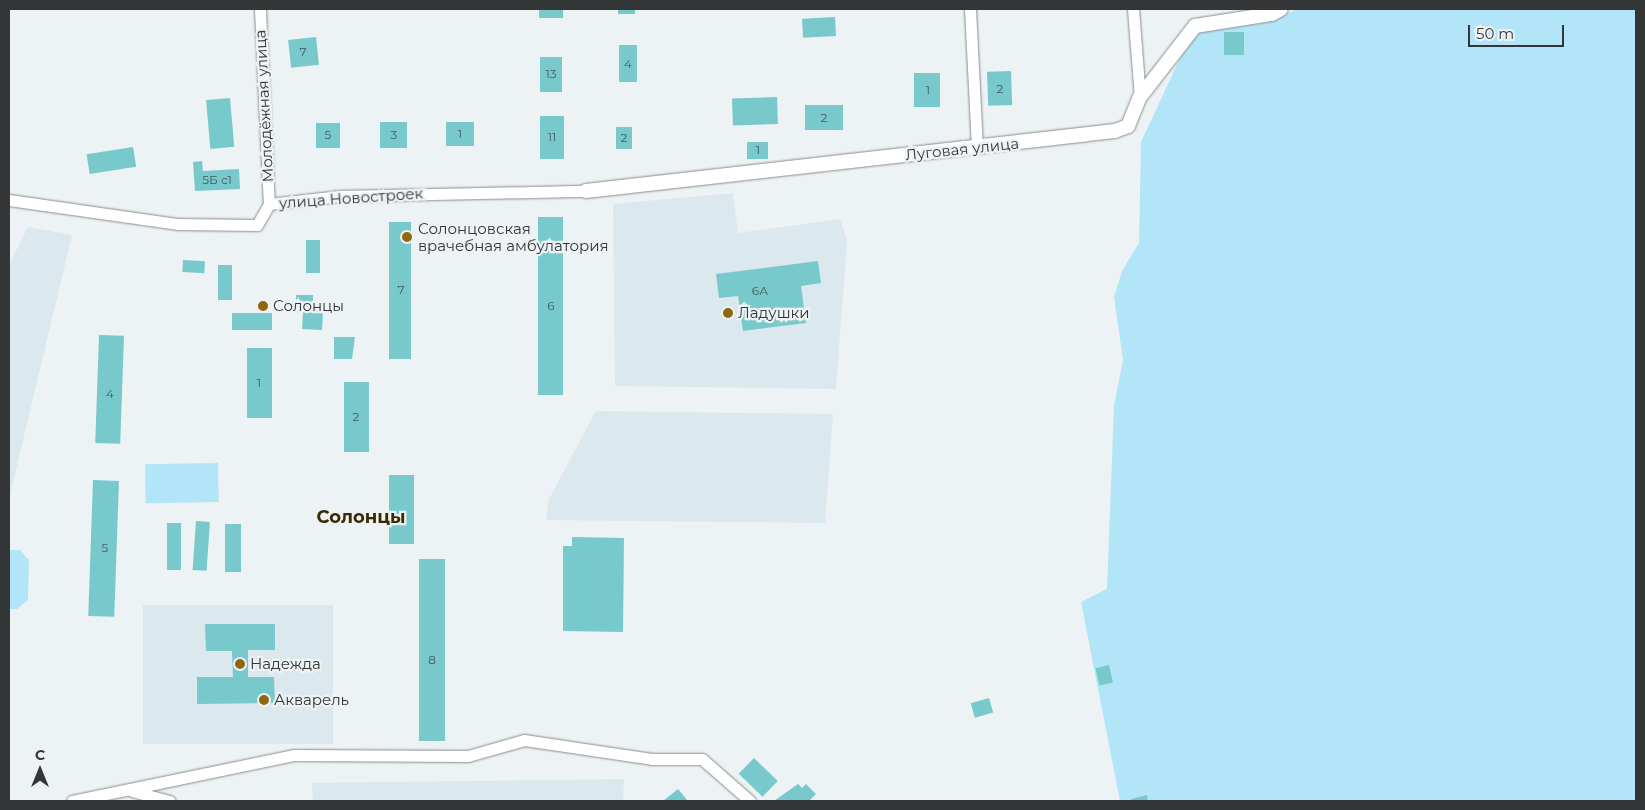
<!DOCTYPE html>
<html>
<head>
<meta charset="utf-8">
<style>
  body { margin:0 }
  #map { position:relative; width:1645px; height:810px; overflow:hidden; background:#edf2f5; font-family:Montserrat,sans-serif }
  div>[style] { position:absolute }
  .built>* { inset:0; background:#dbe8ee; transform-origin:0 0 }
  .green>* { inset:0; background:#b3e5f9; transform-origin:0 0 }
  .building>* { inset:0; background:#78c9cb; transform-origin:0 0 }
  .roads { filter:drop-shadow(0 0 1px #888d8f) drop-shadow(0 0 1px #888d8f) }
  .minor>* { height:11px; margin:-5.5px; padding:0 5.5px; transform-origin:5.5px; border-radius:5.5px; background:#fff }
  .tertiary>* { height:14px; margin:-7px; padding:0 7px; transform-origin:7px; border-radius:7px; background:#fff }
  .dots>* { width:14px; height:14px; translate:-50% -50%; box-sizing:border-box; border:2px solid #edf2f5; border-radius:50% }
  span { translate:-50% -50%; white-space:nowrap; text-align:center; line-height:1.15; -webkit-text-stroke:4.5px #edf2f5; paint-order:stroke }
  .number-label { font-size:12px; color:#445a5b }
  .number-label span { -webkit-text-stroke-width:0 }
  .street-label { font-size:15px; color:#333536 }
  .poi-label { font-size:15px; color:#333536 }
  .left { translate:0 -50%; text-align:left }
  .quarter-label { font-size:18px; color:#3c2901; font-weight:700 }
  .frame { position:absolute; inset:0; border:10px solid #333536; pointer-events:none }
  .north { position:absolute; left:15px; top:745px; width:50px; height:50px; -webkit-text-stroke:4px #edf2f5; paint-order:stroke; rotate:0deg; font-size:14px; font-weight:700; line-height:20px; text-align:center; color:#333536 }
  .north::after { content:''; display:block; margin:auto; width:18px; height:22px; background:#333536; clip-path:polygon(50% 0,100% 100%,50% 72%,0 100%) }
  .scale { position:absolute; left:1468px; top:25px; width:96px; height:22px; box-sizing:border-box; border:2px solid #333536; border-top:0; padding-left:6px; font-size:15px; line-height:18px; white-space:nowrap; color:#333536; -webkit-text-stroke:4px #edf2f5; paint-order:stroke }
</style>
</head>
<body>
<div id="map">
  <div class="built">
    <div style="clip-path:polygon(733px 193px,738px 233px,840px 219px,847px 240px,836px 389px,615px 386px,613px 204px)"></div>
    <div style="clip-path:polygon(28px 227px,72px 235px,9px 499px,9px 265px)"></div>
    <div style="clip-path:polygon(596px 411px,833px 414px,825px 523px,546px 520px,549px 499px)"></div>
    <div style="left:333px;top:605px;width:139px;height:190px;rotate:90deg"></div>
    <div style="clip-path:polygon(624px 779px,623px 801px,313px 801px,312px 783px)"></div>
  </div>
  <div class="green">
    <div style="clip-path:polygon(1298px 9px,1636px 9px,1636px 801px,1120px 801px,1081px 602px,1107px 589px,1114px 406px,1123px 360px,1114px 297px,1122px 271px,1139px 243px,1141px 142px,1181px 56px,1200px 30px,1257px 24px)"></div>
    <div style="left:218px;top:463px;width:39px;height:73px;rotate:89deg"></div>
    <div style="clip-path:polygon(9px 550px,20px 550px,29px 560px,28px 600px,17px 609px,9px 609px)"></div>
  </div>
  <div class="building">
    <div style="left:539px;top:9px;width:24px;height:9px"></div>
    <div style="left:618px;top:9px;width:17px;height:5px"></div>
    <div style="left:835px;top:17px;width:19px;height:33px;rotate:87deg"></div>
    <div style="left:1224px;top:32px;width:20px;height:23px"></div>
    <div style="left:316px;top:37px;width:28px;height:28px;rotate:84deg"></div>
    <div style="left:637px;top:45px;width:37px;height:18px;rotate:90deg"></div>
    <div style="left:540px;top:57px;width:22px;height:35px"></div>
    <div style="left:1011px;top:71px;width:34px;height:24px;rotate:88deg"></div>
    <div style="left:914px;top:73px;width:26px;height:34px"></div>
    <div style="left:777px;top:97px;width:27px;height:45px;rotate:88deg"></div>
    <div style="left:230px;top:98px;width:49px;height:24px;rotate:85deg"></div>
    <div style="left:805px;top:105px;width:38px;height:25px"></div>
    <div style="left:540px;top:116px;width:24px;height:43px"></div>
    <div style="left:380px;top:122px;width:27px;height:26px"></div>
    <div style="left:446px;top:122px;width:28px;height:24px"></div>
    <div style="left:316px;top:123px;width:24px;height:25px"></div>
    <div style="left:616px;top:127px;width:16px;height:22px"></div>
    <div style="left:747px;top:142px;width:21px;height:17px"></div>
    <div style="left:133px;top:147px;width:20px;height:47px;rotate:81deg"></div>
    <div style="clip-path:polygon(202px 161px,203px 171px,239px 169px,240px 189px,195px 191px,193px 162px)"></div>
    <div style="left:538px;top:217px;width:25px;height:178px"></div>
    <div style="left:389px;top:222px;width:22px;height:137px"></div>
    <div style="left:306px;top:240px;width:14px;height:33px"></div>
    <div style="left:183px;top:260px;width:22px;height:12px;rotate:3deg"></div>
    <div style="clip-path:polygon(818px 261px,821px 283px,801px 286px,806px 323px,743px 331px,738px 296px,719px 298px,716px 274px)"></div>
    <div style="left:218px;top:265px;width:14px;height:35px"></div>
    <div style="left:296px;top:295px;width:17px;height:12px"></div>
    <div style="left:303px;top:311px;width:20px;height:18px;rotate:3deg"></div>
    <div style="left:232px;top:313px;width:40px;height:17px"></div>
    <div style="left:99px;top:335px;width:25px;height:108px;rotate:2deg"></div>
    <div style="clip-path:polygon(334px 337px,355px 337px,352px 359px,334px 359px)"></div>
    <div style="left:247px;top:348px;width:25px;height:70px"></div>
    <div style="left:344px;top:382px;width:25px;height:70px"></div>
    <div style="left:389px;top:475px;width:25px;height:69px"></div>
    <div style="left:93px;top:480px;width:26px;height:136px;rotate:2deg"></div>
    <div style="left:196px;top:521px;width:14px;height:49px;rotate:4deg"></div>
    <div style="left:167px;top:523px;width:14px;height:47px"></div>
    <div style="left:225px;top:524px;width:16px;height:48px"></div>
    <div style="clip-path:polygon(572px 537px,624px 538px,623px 632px,563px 631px,563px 546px,572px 546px)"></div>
    <div style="left:419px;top:559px;width:26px;height:182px"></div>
    <div style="clip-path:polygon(205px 624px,275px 624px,275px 650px,248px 650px,248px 677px,274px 677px,275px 703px,197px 704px,197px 677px,233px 677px,232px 651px,206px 651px)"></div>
    <div style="left:1109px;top:665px;width:18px;height:14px;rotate:77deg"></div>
    <div style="left:989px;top:698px;width:15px;height:19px;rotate:74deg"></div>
    <div style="left:754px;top:758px;width:33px;height:22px;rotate:44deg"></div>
    <div style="clip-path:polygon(798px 784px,802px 788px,806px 784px,816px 794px,809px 801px,774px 801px)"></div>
    <div style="clip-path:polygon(678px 789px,688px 801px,663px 801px)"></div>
    <div style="clip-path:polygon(1147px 795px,1148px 801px,1131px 801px,1131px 799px)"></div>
  </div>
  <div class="roads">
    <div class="minor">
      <div style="left:260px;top:9px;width:195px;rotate:87.4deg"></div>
      <div style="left:970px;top:9px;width:139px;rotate:87.1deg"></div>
      <div style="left:1133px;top:9px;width:88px;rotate:85.5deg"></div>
      <div style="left:9px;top:200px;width:171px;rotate:8.1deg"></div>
      <div style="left:178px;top:224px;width:79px;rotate:0.7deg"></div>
      <div style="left:257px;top:225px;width:24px;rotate:-60deg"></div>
      <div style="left:269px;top:204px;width:71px;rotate:-6.4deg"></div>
      <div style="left:340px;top:196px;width:246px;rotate:-1.2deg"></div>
      <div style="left:132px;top:791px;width:39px;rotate:15deg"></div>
      <div style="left:72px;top:801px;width:227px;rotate:-11.7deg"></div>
      <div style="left:294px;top:755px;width:174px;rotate:0.3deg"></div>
      <div style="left:468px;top:756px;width:58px;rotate:-15.9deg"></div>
      <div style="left:524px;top:740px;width:129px;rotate:8.4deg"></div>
      <div style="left:652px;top:759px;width:50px"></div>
      <div style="left:702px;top:759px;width:64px;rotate:41.2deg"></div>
    </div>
    <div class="tertiary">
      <div style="left:586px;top:191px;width:532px;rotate:-6.47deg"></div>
      <div style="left:1115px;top:131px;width:14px;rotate:-21deg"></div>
      <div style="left:1128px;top:126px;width:31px;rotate:-68deg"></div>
      <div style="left:1140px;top:97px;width:90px;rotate:-52.2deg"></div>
      <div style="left:1195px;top:26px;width:78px;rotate:-8.9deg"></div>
      <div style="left:1272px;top:14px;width:10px;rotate:-29deg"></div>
    </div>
  </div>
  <div class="dots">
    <div style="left:407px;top:237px;background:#8e680c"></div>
    <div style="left:263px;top:306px;background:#8e680c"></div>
    <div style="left:728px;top:313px;background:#8e680c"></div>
    <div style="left:240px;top:664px;background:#8e680c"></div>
    <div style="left:264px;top:700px;background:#8e680c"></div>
  </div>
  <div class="number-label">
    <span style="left:303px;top:52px">7</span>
    <span style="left:628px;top:64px">4</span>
    <span style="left:551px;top:74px">13</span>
    <span style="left:1000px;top:89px">2</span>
    <span style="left:928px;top:90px">1</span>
    <span style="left:824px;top:118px">2</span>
    <span style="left:460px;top:134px">1</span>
    <span style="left:328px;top:135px">5</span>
    <span style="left:394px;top:135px">3</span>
    <span style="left:552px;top:137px">11</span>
    <span style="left:624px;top:138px">2</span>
    <span style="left:758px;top:150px">1</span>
    <span style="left:217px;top:180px">5Б с1</span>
    <span style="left:401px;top:290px">7</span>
    <span style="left:760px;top:291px">6А</span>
    <span style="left:551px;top:306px">6</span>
    <span style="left:259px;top:383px">1</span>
    <span style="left:110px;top:394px">4</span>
    <span style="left:356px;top:417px">2</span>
    <span style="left:105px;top:548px">5</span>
    <span style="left:432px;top:660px">8</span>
  </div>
  <div class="street-label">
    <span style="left:264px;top:106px;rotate:-93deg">Молодёжная улица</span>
    <span style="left:962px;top:149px;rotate:-6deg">Луговая улица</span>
    <span style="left:351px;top:198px;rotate:-4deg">улица Новостроек</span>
  </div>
  <div class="poi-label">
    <span class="left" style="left:418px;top:237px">Солонцовская<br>врачебная амбулатория</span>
    <span class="left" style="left:273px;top:306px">Солонцы</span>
    <span class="left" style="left:738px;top:313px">Ладушки</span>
    <span class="left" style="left:250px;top:664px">Надежда</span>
    <span class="left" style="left:274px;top:700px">Акварель</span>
  </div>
  <div class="quarter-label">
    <span style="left:361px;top:517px">Солонцы</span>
  </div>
  <div class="frame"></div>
  <div class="north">С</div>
  <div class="scale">50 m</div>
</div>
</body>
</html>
